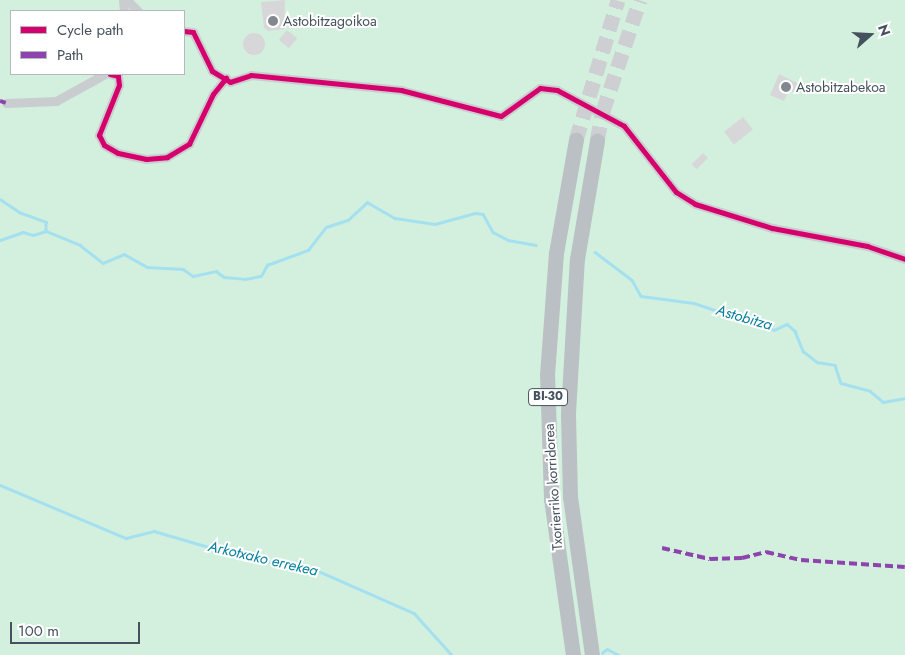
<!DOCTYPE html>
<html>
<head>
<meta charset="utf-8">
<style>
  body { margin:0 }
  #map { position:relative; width:905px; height:655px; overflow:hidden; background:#f0efef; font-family:Jost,sans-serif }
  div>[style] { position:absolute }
  .green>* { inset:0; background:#d2f0dd }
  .stream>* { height:2.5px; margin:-1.25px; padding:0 1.25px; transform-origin:1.25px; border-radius:1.25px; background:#a4e0f0 }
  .building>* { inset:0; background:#d7d7d9; transform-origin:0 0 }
  .round { border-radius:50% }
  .motorway-tunnel>* { height:15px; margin-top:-7.5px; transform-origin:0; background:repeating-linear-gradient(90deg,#cecfd2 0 15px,transparent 0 23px) }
  .minor>* { height:9px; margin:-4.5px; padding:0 4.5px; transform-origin:4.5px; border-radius:4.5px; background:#cacdd0 }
  .motorway>* { height:15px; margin:-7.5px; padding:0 7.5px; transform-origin:7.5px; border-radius:7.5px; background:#bbc0c5 }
  .quiet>* { height:4px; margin-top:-2px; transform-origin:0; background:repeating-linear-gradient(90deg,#8e44ad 0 8px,transparent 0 12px) }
  .cycleway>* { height:5px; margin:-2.5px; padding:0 2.5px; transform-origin:2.5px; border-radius:2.5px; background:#d6006c }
  .dots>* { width:14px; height:14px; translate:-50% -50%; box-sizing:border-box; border:2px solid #fff; border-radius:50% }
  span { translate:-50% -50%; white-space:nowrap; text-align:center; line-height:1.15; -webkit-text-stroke:4px #fff; paint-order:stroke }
  .shield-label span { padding:1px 4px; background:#fff; border:1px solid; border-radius:4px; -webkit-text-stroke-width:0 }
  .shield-label { font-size:12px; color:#45515c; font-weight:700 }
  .poi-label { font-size:14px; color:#45515c }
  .left { translate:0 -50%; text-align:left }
  .street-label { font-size:14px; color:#45515c }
  .water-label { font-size:15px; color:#06819f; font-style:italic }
  .legend { position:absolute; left:10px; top:10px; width:175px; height:65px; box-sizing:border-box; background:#fff; border:1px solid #b5b9be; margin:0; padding:6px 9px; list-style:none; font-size:15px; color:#45515c }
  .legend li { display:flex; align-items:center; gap:10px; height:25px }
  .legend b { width:25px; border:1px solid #b5b9be }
  .north { position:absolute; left:845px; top:10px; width:50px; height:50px; -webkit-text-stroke:4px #fff; paint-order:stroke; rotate:71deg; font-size:14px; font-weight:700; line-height:20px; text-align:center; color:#45515c }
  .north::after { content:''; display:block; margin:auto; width:18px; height:22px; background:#45515c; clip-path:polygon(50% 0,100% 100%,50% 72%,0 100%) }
  .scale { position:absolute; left:10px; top:622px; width:130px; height:22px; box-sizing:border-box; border:2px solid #45515c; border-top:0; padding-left:6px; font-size:15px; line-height:18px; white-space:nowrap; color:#45515c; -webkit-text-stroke:4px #fff; paint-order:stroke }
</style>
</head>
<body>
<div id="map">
  <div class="green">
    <div style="clip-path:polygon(evenodd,0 0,905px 0,905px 655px,0 655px,0 0,11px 11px,184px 11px,184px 74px,11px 74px,11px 11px)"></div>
  </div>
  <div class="stream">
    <div style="left:0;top:199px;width:23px;rotate:34deg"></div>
    <div style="left:19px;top:212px;width:29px;rotate:20deg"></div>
    <div style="left:46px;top:222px;width:9px;rotate:90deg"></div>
    <div style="left:0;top:240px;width:24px;rotate:-19deg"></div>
    <div style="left:23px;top:232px;width:10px;rotate:17deg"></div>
    <div style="left:33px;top:235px;width:14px;rotate:-17deg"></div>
    <div style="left:46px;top:231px;width:37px;rotate:22deg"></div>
    <div style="left:80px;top:245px;width:29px;rotate:38deg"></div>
    <div style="left:103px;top:263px;width:23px;rotate:-23deg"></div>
    <div style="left:124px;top:254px;width:26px;rotate:29deg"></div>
    <div style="left:147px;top:267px;width:36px;rotate:3deg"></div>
    <div style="left:183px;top:269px;width:12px;rotate:35deg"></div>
    <div style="left:193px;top:276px;width:24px;rotate:-12deg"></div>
    <div style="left:216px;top:271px;width:10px;rotate:37deg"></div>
    <div style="left:224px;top:277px;width:21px;rotate:5deg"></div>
    <div style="left:245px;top:279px;width:16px;rotate:-11deg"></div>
    <div style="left:261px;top:276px;width:13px;rotate:-61deg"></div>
    <div style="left:267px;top:265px;width:44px;rotate:-20.1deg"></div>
    <div style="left:308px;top:250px;width:29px;rotate:-52deg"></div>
    <div style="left:326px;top:227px;width:23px;rotate:-18deg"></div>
    <div style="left:348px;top:220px;width:26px;rotate:-43deg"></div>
    <div style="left:367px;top:202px;width:32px;rotate:30deg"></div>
    <div style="left:395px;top:218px;width:40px;rotate:8.5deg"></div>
    <div style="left:435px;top:224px;width:41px;rotate:-15.4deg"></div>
    <div style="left:475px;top:213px;width:8px;rotate:7deg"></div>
    <div style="left:483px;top:214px;width:21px;rotate:61deg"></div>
    <div style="left:493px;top:232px;width:17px;rotate:28deg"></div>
    <div style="left:508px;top:240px;width:28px;rotate:10deg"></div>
    <div style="left:595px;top:252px;width:46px;rotate:37.1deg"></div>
    <div style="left:632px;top:280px;width:18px;rotate:61deg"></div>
    <div style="left:641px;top:296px;width:53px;rotate:7.5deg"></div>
    <div style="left:694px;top:303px;width:84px;rotate:18.6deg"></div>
    <div style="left:774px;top:330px;width:14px;rotate:-25deg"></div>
    <div style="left:787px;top:324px;width:11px;rotate:41deg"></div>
    <div style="left:795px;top:331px;width:22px;rotate:68deg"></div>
    <div style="left:803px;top:351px;width:18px;rotate:38deg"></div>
    <div style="left:817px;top:362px;width:18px;rotate:9deg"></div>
    <div style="left:835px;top:365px;width:19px;rotate:72deg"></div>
    <div style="left:841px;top:383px;width:30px;rotate:15deg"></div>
    <div style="left:870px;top:391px;width:17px;rotate:40deg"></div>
    <div style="left:883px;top:402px;width:22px;rotate:-10deg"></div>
    <div style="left:0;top:485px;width:137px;rotate:22.8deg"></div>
    <div style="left:126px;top:538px;width:29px;rotate:-14deg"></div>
    <div style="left:154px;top:531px;width:100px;rotate:16.3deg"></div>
    <div style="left:250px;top:559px;width:60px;rotate:7.7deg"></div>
    <div style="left:309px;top:567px;width:115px;rotate:23.7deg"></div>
    <div style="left:414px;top:613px;width:57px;rotate:47.9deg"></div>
    <div style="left:602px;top:653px;width:6px;rotate:-39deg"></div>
    <div style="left:607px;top:649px;width:13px;rotate:27deg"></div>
  </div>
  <div class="building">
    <div style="clip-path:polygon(285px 0,284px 29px,268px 31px,264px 28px,261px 2px)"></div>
    <div style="left:287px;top:30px;width:13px;height:13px;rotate:39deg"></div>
    <div class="round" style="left:243px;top:33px;width:22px;height:22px"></div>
    <div style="clip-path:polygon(779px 74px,799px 84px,795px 93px,789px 90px,784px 101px,770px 95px)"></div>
    <div style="left:743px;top:117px;width:16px;height:24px;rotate:52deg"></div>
    <div style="left:703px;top:153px;width:7px;height:16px;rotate:45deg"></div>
  </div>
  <div class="motorway-tunnel">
    <div style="left:576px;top:140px;width:146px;rotate:-73.3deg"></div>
    <div style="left:597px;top:141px;width:31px;rotate:-79deg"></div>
    <div style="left:603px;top:111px;width:117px;rotate:-71.6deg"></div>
  </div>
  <div class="minor">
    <div style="left:123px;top:0;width:11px;rotate:85deg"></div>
    <div style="left:127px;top:0;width:16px;rotate:45deg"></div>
    <div style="left:184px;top:31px;width:9px;rotate:6deg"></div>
    <div style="left:193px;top:32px;width:43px;rotate:64deg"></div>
    <div style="left:212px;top:71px;width:21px;rotate:31deg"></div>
    <div style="left:230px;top:82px;width:22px;rotate:-18deg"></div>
    <div style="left:251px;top:75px;width:151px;rotate:5.7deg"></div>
    <div style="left:401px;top:90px;width:103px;rotate:14.6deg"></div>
    <div style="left:501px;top:116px;width:48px;rotate:-35.7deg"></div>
    <div style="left:540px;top:88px;width:17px;rotate:7deg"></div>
    <div style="left:557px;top:90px;width:76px;rotate:28.2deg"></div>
    <div style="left:624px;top:126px;width:84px;rotate:51.8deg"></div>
    <div style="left:676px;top:192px;width:22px;rotate:32deg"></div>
    <div style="left:695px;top:204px;width:81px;rotate:17.3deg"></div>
    <div style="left:772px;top:228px;width:97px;rotate:10.7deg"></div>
    <div style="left:867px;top:246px;width:40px;rotate:18.9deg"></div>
    <div style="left:110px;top:74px;width:8px;rotate:14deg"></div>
    <div style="left:118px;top:76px;width:9px;rotate:84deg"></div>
    <div style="left:119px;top:85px;width:54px;rotate:111.8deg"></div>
    <div style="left:99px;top:135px;width:11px;rotate:63deg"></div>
    <div style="left:104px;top:145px;width:16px;rotate:30deg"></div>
    <div style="left:118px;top:153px;width:29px;rotate:12deg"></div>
    <div style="left:146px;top:159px;width:21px;rotate:-5deg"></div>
    <div style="left:167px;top:157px;width:26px;rotate:-31deg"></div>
    <div style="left:189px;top:144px;width:55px;rotate:-64.4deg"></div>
    <div style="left:213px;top:94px;width:21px;rotate:-51deg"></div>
    <div style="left:6px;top:103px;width:50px;rotate:-2.3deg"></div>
    <div style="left:56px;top:101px;width:56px;rotate:-28.9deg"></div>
  </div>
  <div class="motorway">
    <div style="left:573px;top:655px;width:158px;rotate:-98deg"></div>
    <div style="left:551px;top:499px;width:124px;rotate:-91.8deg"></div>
    <div style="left:547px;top:375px;width:122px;rotate:-85.8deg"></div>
    <div style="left:556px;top:253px;width:115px;rotate:-80deg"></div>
    <div style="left:592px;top:655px;width:160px;rotate:-97.9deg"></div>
    <div style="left:570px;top:497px;width:84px;rotate:-91.4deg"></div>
    <div style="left:568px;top:413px;width:154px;rotate:-86.7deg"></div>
    <div style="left:577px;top:259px;width:120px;rotate:-80.4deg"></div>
  </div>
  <div class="quiet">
    <div style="left:0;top:101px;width:6px;rotate:18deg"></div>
    <div style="left:662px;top:548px;width:49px;rotate:12.9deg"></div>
    <div style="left:710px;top:559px;width:32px;rotate:-2deg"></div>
    <div style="left:742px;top:558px;width:25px;rotate:-14deg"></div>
    <div style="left:766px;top:552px;width:36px;rotate:13deg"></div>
    <div style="left:801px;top:560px;width:104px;rotate:3.9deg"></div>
  </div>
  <div class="cycleway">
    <div style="left:184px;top:31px;width:9px;rotate:6deg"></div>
    <div style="left:193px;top:32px;width:43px;rotate:64deg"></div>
    <div style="left:212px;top:71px;width:21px;rotate:31deg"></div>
    <div style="left:230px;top:82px;width:22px;rotate:-18deg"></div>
    <div style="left:251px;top:75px;width:151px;rotate:5.7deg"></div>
    <div style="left:401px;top:90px;width:103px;rotate:14.6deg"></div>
    <div style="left:501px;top:116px;width:48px;rotate:-35.7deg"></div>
    <div style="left:540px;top:88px;width:17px;rotate:7deg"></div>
    <div style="left:557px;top:90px;width:76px;rotate:28.2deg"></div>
    <div style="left:624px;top:126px;width:84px;rotate:51.8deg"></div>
    <div style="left:676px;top:192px;width:22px;rotate:32deg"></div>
    <div style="left:695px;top:204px;width:81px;rotate:17.3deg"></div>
    <div style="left:772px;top:228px;width:97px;rotate:10.7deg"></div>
    <div style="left:867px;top:246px;width:40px;rotate:18.9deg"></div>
    <div style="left:110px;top:74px;width:8px;rotate:14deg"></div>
    <div style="left:118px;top:76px;width:9px;rotate:84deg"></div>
    <div style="left:119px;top:85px;width:54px;rotate:111.8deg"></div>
    <div style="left:99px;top:135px;width:11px;rotate:63deg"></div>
    <div style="left:104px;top:145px;width:16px;rotate:30deg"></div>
    <div style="left:118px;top:153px;width:29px;rotate:12deg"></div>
    <div style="left:146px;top:159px;width:21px;rotate:-5deg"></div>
    <div style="left:167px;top:157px;width:26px;rotate:-31deg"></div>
    <div style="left:189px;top:144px;width:55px;rotate:-64.4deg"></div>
    <div style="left:213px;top:94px;width:21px;rotate:-51deg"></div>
  </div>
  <div class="dots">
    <div style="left:273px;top:21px;background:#81888f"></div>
    <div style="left:786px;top:87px;background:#81888f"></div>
  </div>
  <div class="shield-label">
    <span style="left:548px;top:397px">BI-30</span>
  </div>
  <div class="poi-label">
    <span class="left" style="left:283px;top:21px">Astobitzagoikoa</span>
    <span class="left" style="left:796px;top:87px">Astobitzabekoa</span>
  </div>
  <div class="street-label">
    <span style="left:553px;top:487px;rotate:-94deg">Txorierriko korridorea</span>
  </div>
  <div class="water-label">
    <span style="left:744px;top:318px;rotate:16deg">Astobitza</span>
    <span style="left:263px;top:559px;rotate:13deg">Arkotxako errekea</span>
  </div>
  <ul class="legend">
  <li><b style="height:6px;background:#d6006c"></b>Cycle path</li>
  <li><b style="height:6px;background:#8e44ad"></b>Path</li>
  </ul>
  <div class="north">N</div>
  <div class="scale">100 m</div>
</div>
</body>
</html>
